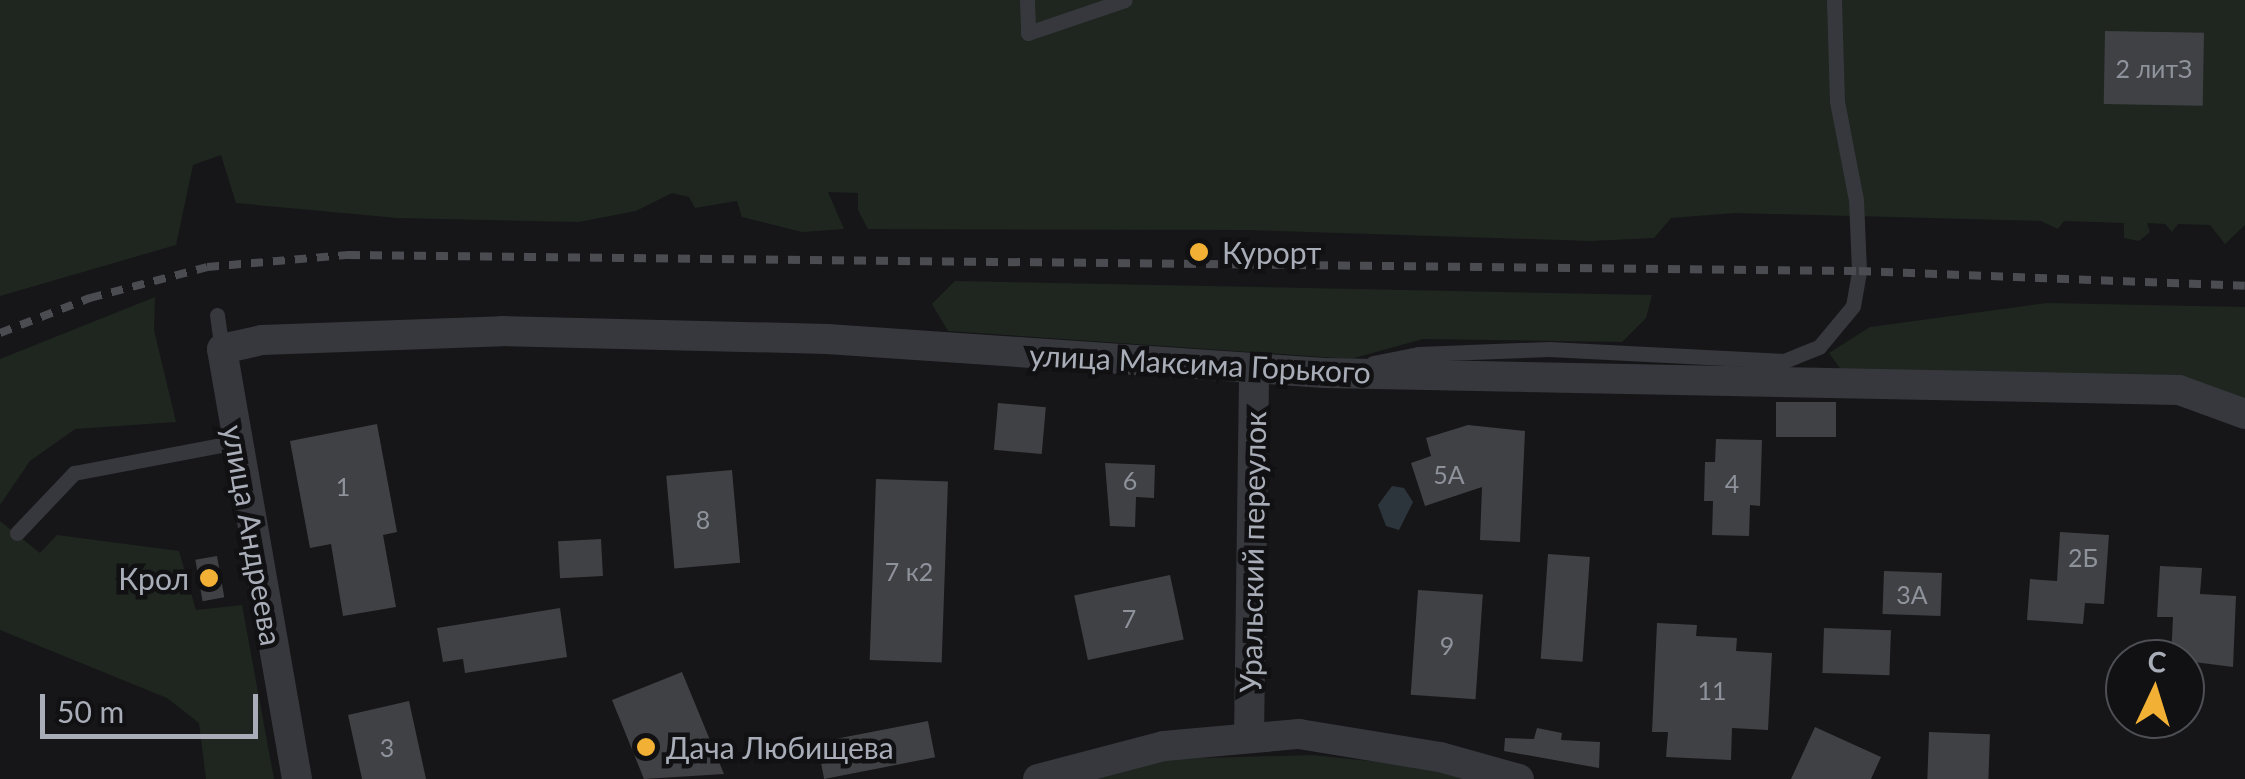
<!DOCTYPE html>
<html>
<head>
<meta charset="utf-8">
<style>
  body { margin:0 }
  #map { position:relative; width:2245px; height:779px; overflow:hidden; background:#161618; font-family:Lato,sans-serif }
  div>[style] { position:absolute }
  .green>* { inset:0; background:#1e261f }
  .water>* { inset:0; background:#2c353c }
  .building>* { inset:0; background:#404145; transform-origin:0 0 }
  .lane>* { height:15px; margin:-7.5px; padding:0 7.5px; transform-origin:7.5px; border-radius:7.5px; background:#37383d }
  .street>* { height:30px; margin:-15px; padding:0 15px; transform-origin:15px; border-radius:15px; background:#37383d }
  .rail>* { height:8px; margin-top:-4px; transform-origin:0; background:repeating-linear-gradient(90deg,#4a4c52 0 12px,transparent 0 22px) }
  .dots>* { width:28px; height:28px; translate:-50% -50%; box-sizing:border-box; border:5px solid #111113; border-radius:50% }
  span { translate:-50% -50%; white-space:nowrap; text-align:center; line-height:1.15; -webkit-text-stroke:9px #111113; paint-order:stroke }
  .number-label { font-size:25px; color:#8e929b }
  .number-label span { -webkit-text-stroke-width:0 }
  .poi-label { font-size:30px; color:#a8adb8 }
  .left { translate:0 -50%; text-align:left }
  .right { translate:-100% -50%; text-align:right }
  .street-label { font-size:30px; color:#a8adb8 }
  .north { position:absolute; left:2105px; top:639px; width:100px; height:100px; box-sizing:border-box; background:#111113; border:2px solid #4d4f55; border-radius:50%; rotate:4deg; font-size:28px; font-weight:700; line-height:40px; text-align:center; color:#a8adb8 }
  .north::after { content:''; display:block; margin:auto; width:35px; height:45px; background:#f2b134; clip-path:polygon(50% 0,100% 100%,50% 72%,0 100%) }
  .scale { position:absolute; left:40px; top:694px; width:218px; height:45px; box-sizing:border-box; border:5px solid #a8adb8; border-top:0; padding-left:12px; font-size:30px; line-height:35px; white-space:nowrap; color:#a8adb8; -webkit-text-stroke:8px #111113; paint-order:stroke }
</style>
</head>
<body>
<div id="map">
  <div class="green">
    <div style="clip-path:polygon(0 0,2245px 0,2245px 225px,2225px 244px,2210px 225px,2178px 224px,2172px 232px,2165px 224px,2147px 223px,2150px 232px,2139px 241px,2124px 238px,2124px 223px,2064px 221px,2058px 229px,2041px 221px,1735px 213px,1671px 218px,1654px 238px,1590px 241px,1249px 230px,868px 229px,858px 210px,858px 193px,828px 192px,844px 229px,802px 232px,742px 217px,737px 201px,695px 208px,689px 197px,672px 193px,636px 211px,579px 222px,397px 218px,236px 203px,221px 155px,193px 165px,176px 245px,0 296px)"></div>
    <div style="clip-path:polygon(955px 281px,1652px 295px,1646px 318px,1622px 342px,1423px 339px,1351px 359px,948px 331px,932px 304px)"></div>
    <div style="clip-path:polygon(155px 297px,154px 330px,176px 422px,75px 429px,30px 461px,0 505px,0 359px)"></div>
    <div style="clip-path:polygon(2047px 303px,2245px 307px,2245px 400px,1842px 371px,1829px 353px,1870px 327px)"></div>
    <div style="clip-path:polygon(0 521px,40px 553px,57px 535px,179px 551px,196px 610px,242px 605px,274px 779px,206px 779px,199px 723px,167px 698px,0 630px)"></div>
    <div style="clip-path:polygon(1313px 755px,1435px 768px,1473px 779px,1089px 779px,1167px 759px)"></div>
  </div>
  <div class="water">
    <div style="clip-path:polygon(1392px 486px,1404px 488px,1413px 502px,1399px 530px,1386px 526px,1378px 505px)"></div>
  </div>
  <div class="building">
    <div style="left:2105px;top:31px;width:99px;height:73px;rotate:1deg"></div>
    <div style="left:1836px;top:402px;width:35px;height:60px;rotate:90deg"></div>
    <div style="left:998px;top:403px;width:48px;height:47px;rotate:5deg"></div>
    <div style="clip-path:polygon(377px 424px,397px 532px,383px 535px,396px 607px,343px 616px,331px 544px,310px 548px,290px 441px)"></div>
    <div style="clip-path:polygon(1468px 425px,1525px 431px,1520px 542px,1480px 540px,1482px 487px,1425px 506px,1411px 463px,1431px 456px,1426px 438px)"></div>
    <div style="clip-path:polygon(1716px 439px,1762px 440px,1760px 506px,1750px 505px,1749px 536px,1712px 535px,1713px 501px,1704px 501px,1705px 462px,1715px 462px)"></div>
    <div style="clip-path:polygon(1105px 463px,1155px 465px,1154px 498px,1136px 497px,1135px 527px,1110px 526px)"></div>
    <div style="left:732px;top:470px;width:93px;height:66px;rotate:85deg"></div>
    <div style="left:876px;top:479px;width:72px;height:181px;rotate:2deg"></div>
    <div style="clip-path:polygon(2060px 532px,2109px 535px,2104px 604px,2085px 603px,2083px 624px,2027px 620px,2030px 579px,2057px 581px)"></div>
    <div style="left:601px;top:539px;width:37px;height:43px;rotate:87deg"></div>
    <div style="left:1548px;top:554px;width:42px;height:105px;rotate:4deg"></div>
    <div style="left:217px;top:556px;width:42px;height:22px;rotate:80deg"></div>
    <div style="clip-path:polygon(2160px 566px,2202px 568px,2200px 594px,2236px 596px,2233px 667px,2171px 659px,2173px 617px,2157px 617px)"></div>
    <div style="left:1884px;top:571px;width:58px;height:43px;rotate:2deg"></div>
    <div style="left:1170px;top:575px;width:66px;height:98px;rotate:78deg"></div>
    <div style="left:1418px;top:590px;width:65px;height:105px;rotate:4deg"></div>
    <div style="clip-path:polygon(560px 608px,567px 657px,465px 673px,463px 659px,443px 662px,437px 628px)"></div>
    <div style="clip-path:polygon(1657px 623px,1697px 625px,1696px 636px,1737px 638px,1736px 651px,1772px 653px,1768px 730px,1732px 728px,1731px 760px,1666px 757px,1668px 732px,1652px 732px)"></div>
    <div style="left:1824px;top:628px;width:67px;height:45px;rotate:2deg"></div>
    <div style="clip-path:polygon(682px 672px,724px 774px,644px 779px,612px 700px)"></div>
    <div style="clip-path:polygon(409px 701px,426px 779px,362px 779px,348px 715px)"></div>
    <div style="left:928px;top:721px;width:37px;height:113px;rotate:79deg"></div>
    <div style="clip-path:polygon(1815px 727px,1881px 757px,1871px 779px,1791px 779px)"></div>
    <div style="clip-path:polygon(1537px 728px,1562px 733px,1561px 740px,1600px 742px,1599px 768px,1504px 751px,1505px 738px,1534px 739px)"></div>
    <div style="left:1929px;top:732px;width:61px;height:47px;rotate:2deg"></div>
  </div>
  <div class="lane">
    <div style="left:1027px;top:0;width:33px;rotate:88deg"></div>
    <div style="left:1028px;top:33px;width:102px;rotate:-18.8deg"></div>
    <div style="left:217px;top:315px;width:34px;rotate:82deg"></div>
    <div style="left:1373px;top:363px;width:46px;rotate:-11.3deg"></div>
    <div style="left:1418px;top:354px;width:131px;rotate:-2.2deg"></div>
    <div style="left:1549px;top:349px;width:235px;rotate:2.9deg"></div>
    <div style="left:1784px;top:361px;width:38px;rotate:-22deg"></div>
    <div style="left:1819px;top:347px;width:53px;rotate:-50.3deg"></div>
    <div style="left:1853px;top:306px;width:36px;rotate:-80deg"></div>
    <div style="left:1859px;top:271px;width:71px;rotate:-92.4deg"></div>
    <div style="left:1856px;top:200px;width:101px;rotate:-100.9deg"></div>
    <div style="left:1837px;top:101px;width:101px;rotate:-91.7deg"></div>
    <div style="left:17px;top:533px;width:83px;rotate:-46.5deg"></div>
    <div style="left:74px;top:473px;width:165px;rotate:-10.8deg"></div>
  </div>
  <div class="street">
    <div style="left:1249px;top:736px;width:367px;rotate:-89.2deg"></div>
    <div style="left:297px;top:779px;width:436px;rotate:-99.9deg"></div>
    <div style="left:222px;top:349px;width:41px;rotate:-12.7deg"></div>
    <div style="left:262px;top:340px;width:240px;rotate:-2.1deg"></div>
    <div style="left:502px;top:331px;width:325px;rotate:1.4deg"></div>
    <div style="left:827px;top:339px;width:499px;rotate:3.9deg"></div>
    <div style="left:1325px;top:373px;width:854px;rotate:1.14deg"></div>
    <div style="left:2179px;top:390px;width:70px;rotate:20deg"></div>
    <div style="left:1038px;top:779px;width:130px;rotate:-14.7deg"></div>
    <div style="left:1164px;top:746px;width:136px;rotate:-5.1deg"></div>
    <div style="left:1299px;top:734px;width:143px;rotate:9.3deg"></div>
    <div style="left:1440px;top:757px;width:82px;rotate:15.6deg"></div>
  </div>
  <div class="rail">
    <div style="left:0;top:333px;width:97px;rotate:-21.3deg"></div>
    <div style="left:90px;top:298px;width:121px;rotate:-14.8deg"></div>
    <div style="left:207px;top:267px;width:142px;rotate:-4.9deg"></div>
    <div style="left:348px;top:255px;width:1511px;rotate:0.61deg"></div>
    <div style="left:1859px;top:271px;width:386px;rotate:2.2deg"></div>
  </div>
  <div class="dots">
    <div style="left:1199px;top:252px;background:#f2b134"></div>
    <div style="left:209px;top:578px;background:#f2b134"></div>
    <div style="left:646px;top:747px;background:#f2b134"></div>
  </div>
  <div class="number-label">
    <span style="left:2154px;top:68px">2 литЗ</span>
    <span style="left:1449px;top:474px">5А</span>
    <span style="left:1130px;top:480px">6</span>
    <span style="left:1732px;top:483px">4</span>
    <span style="left:343px;top:486px">1</span>
    <span style="left:703px;top:519px">8</span>
    <span style="left:2083px;top:557px">2Б</span>
    <span style="left:909px;top:571px">7 к2</span>
    <span style="left:1912px;top:594px">3А</span>
    <span style="left:1129px;top:618px">7</span>
    <span style="left:1447px;top:645px">9</span>
    <span style="left:1712px;top:690px">11</span>
    <span style="left:387px;top:747px">3</span>
  </div>
  <div class="poi-label">
    <span class="left" style="left:1222px;top:252px">Курорт</span>
    <span class="right" style="left:189px;top:578px">Крол</span>
    <span class="left" style="left:666px;top:747px">Дача Любищева</span>
  </div>
  <div class="street-label">
    <span style="left:1200px;top:363px;rotate:3deg">улица Максима Горького</span>
    <span style="left:253px;top:535px;rotate:80deg">улица Андреева</span>
    <span style="left:1252px;top:552px;rotate:-89deg">Уральский переулок</span>
  </div>
  <div class="north">С</div>
  <div class="scale">50 m</div>
</div>
</body>
</html>
